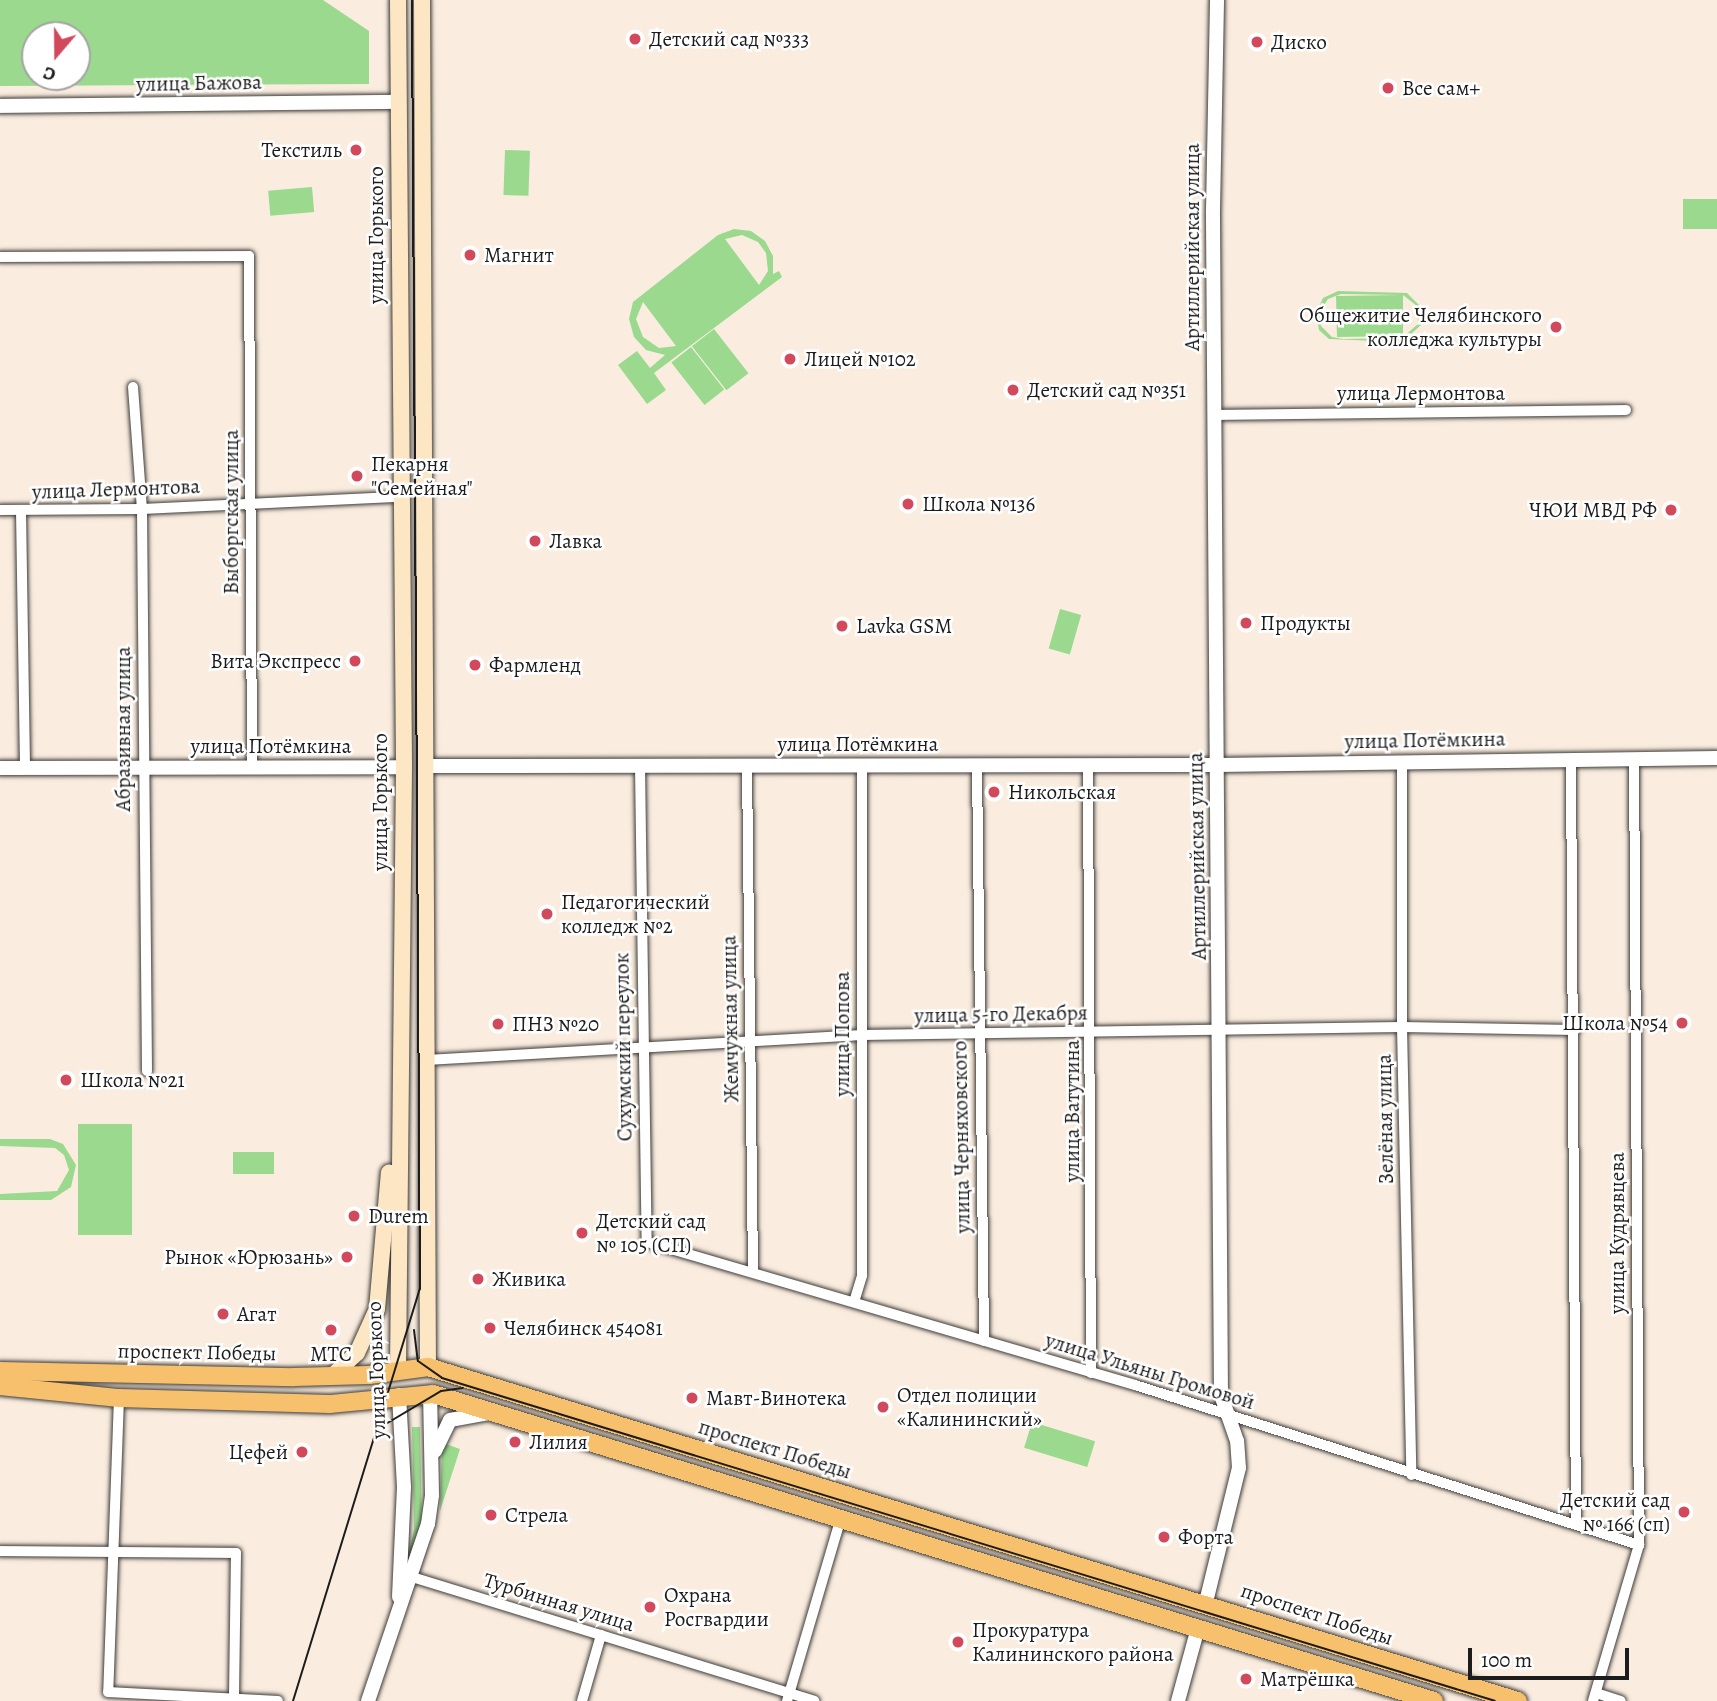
<!DOCTYPE html>
<html>
<head>
<meta charset="utf-8">
<style>
  body { margin:0 }
  #map { position:relative; width:1717px; height:1701px; overflow:hidden; background:#faeddf; font-family:Alegreya,serif }
  div>[style] { position:absolute }
  .green>* { inset:0; background:#9ad98e; transform-origin:0 0 }
  .roads { filter:drop-shadow(0 0 2px #3d3b39) drop-shadow(0 0 2px #3d3b39) }
  .minor>* { height:10px; margin:-5px; padding:0 5px; transform-origin:5px; border-radius:5px; background:#fff }
  .tertiary>* { height:14px; margin:-7px; padding:0 7px; transform-origin:7px; border-radius:7px; background:#fff }
  .secondary>* { height:16px; margin:-8px; padding:0 8px; transform-origin:8px; border-radius:8px; background:#fce6c4 }
  .primary>* { height:18px; margin:-9px; padding:0 9px; transform-origin:9px; border-radius:9px; background:#f7c06c }
  .tram>* { height:2px; margin:-1px; padding:0 1px; transform-origin:1px; border-radius:1px; background:#1c1c1c }
  .dots>* { width:19px; height:19px; translate:-50% -50%; box-sizing:border-box; border:4px solid #fff; border-radius:50% }
  span { translate:-50% -50%; white-space:nowrap; text-align:center; line-height:1.15; -webkit-text-stroke:5px #fff; paint-order:stroke }
  .poi-label { font-size:21px; color:#1c1c1c }
  .left { translate:0 -50%; text-align:left }
  .right { translate:-100% -50%; text-align:right }
  .street-label { font-size:21px; color:#1c1c1c }
  .north { position:absolute; left:21px; top:21px; width:70px; height:70px; box-sizing:border-box; background:#fff; border:2px solid #a4a4a4; border-radius:50%; rotate:200deg; font-size:19px; font-weight:700; line-height:28px; text-align:center; color:#1c1c1c }
  .north::after { content:''; display:block; margin:auto; width:24px; height:32px; background:#d1495b; clip-path:polygon(50% 0,100% 100%,50% 72%,0 100%) }
  .scale { position:absolute; left:1468px; top:1648px; width:161px; height:32px; box-sizing:border-box; border:4px solid #1c1c1c; border-top:0; padding-left:9px; font-size:21px; line-height:24px; white-space:nowrap; color:#1c1c1c; -webkit-text-stroke:5px #fff; paint-order:stroke }
</style>
</head>
<body>
<div id="map">
  <div class="green">
    <div style="clip-path:polygon(evenodd,0 0,323px 0,369px 31px,369px 84px,0 86px,0 0,35px 35px,77px 35px,77px 77px,35px 77px,35px 35px)"></div>
    <div style="left:505px;top:150px;width:25px;height:45px;rotate:2deg"></div>
    <div style="left:312px;top:187px;width:25px;height:44px;rotate:85deg"></div>
    <div style="left:1683px;top:199px;width:34px;height:30px"></div>
    <div style="clip-path:polygon(evenodd,734px 229px,751px 231px,765px 241px,773px 256px,773px 274px,779px 271px,782px 277px,654px 373px,666px 390px,647px 404px,618px 365px,637px 351px,650px 368px,665px 355px,646px 350px,634px 337px,629px 319px,633px 302px,718px 235px,734px 229px,742px 235px,758px 242px,766px 253px,768px 271px,759px 285px,725px 239px,742px 235px,734px 229px,643px 302px,676px 346px,659px 348px,643px 337px,636px 319px,643px 302px)"></div>
    <div style="clip-path:polygon(evenodd,1338px 291px,1407px 293px,1422px 308px,1421px 325px,1402px 342px,1329px 339px,1319px 330px,1316px 313px,1323px 298px,1338px 291px,1341px 294px,1402px 295px,1336px 296px,1337px 337px,1403px 336px,1403px 295px,1417px 306px,1418px 324px,1402px 338px,1343px 339px,1332px 337px,1321px 326px,1320px 311px,1328px 299px,1341px 294px)"></div>
    <div style="left:714px;top:329px;width:56px;height:28px;rotate:52deg"></div>
    <div style="left:691px;top:347px;width:54px;height:25px;rotate:52deg"></div>
    <div style="left:1060px;top:609px;width:22px;height:41px;rotate:16deg"></div>
    <div style="left:78px;top:1124px;width:54px;height:111px"></div>
    <div style="clip-path:polygon(0 1139px,50px 1139px,63px 1144px,76px 1165px,71px 1187px,51px 1200px,0 1200px,0 1194px,57px 1191px,69px 1170px,64px 1155px,55px 1148px,0 1146px)"></div>
    <div style="left:233px;top:1152px;width:41px;height:22px"></div>
    <div style="left:1032px;top:1422px;width:66px;height:27px;rotate:17deg"></div>
    <div style="clip-path:polygon(412px 1427px,420px 1427px,422px 1528px,403px 1585px,414px 1529px)"></div>
    <div style="clip-path:polygon(446px 1444px,460px 1449px,440px 1511px,442px 1445px)"></div>
  </div>
  <div class="roads">
    <div class="minor">
      <div style="left:0;top:257px;width:249px;rotate:-0.2deg"></div>
      <div style="left:249px;top:256px;width:511px;rotate:89.66deg"></div>
      <div style="left:133px;top:387px;width:122px;rotate:85.8deg"></div>
      <div style="left:142px;top:509px;width:562px;rotate:89.49deg"></div>
      <div style="left:1216px;top:415px;width:410px;rotate:-0.7deg"></div>
      <div style="left:0;top:510px;width:142px;rotate:-0.4deg"></div>
      <div style="left:142px;top:509px;width:258px;rotate:-2.7deg"></div>
      <div style="left:21px;top:511px;width:257px;rotate:89.1deg"></div>
      <div style="left:1571px;top:759px;width:765px;rotate:89.63deg"></div>
      <div style="left:1402px;top:762px;width:265px;rotate:90deg"></div>
      <div style="left:1402px;top:1027px;width:448px;rotate:88.8deg"></div>
      <div style="left:977px;top:765px;width:576px;rotate:89.3deg"></div>
      <div style="left:1088px;top:765px;width:608px;rotate:89.72deg"></div>
      <div style="left:640px;top:766px;width:476px;rotate:89.2deg"></div>
      <div style="left:647px;top:1242px;width:509px;rotate:16.33deg"></div>
      <div style="left:1135px;top:1385px;width:529px;rotate:17.61deg"></div>
      <div style="left:747px;top:766px;width:506px;rotate:89.32deg"></div>
      <div style="left:427px;top:1060px;width:435px;rotate:-3.3deg"></div>
      <div style="left:861px;top:1035px;width:541px;rotate:-0.85deg"></div>
      <div style="left:1402px;top:1027px;width:173px;rotate:1deg"></div>
      <div style="left:854px;top:1302px;width:28px;rotate:-73deg"></div>
      <div style="left:862px;top:1275px;width:509px;rotate:-90deg"></div>
      <div style="left:119px;top:1398px;width:294px;rotate:92.1deg"></div>
      <div style="left:108px;top:1692px;width:170px;rotate:3deg"></div>
      <div style="left:0;top:1551px;width:236px;rotate:0.5deg"></div>
      <div style="left:236px;top:1553px;width:142px;rotate:90.8deg"></div>
      <div style="left:412px;top:1577px;width:421px;rotate:17.1deg"></div>
      <div style="left:1596px;top:1693px;width:26px;rotate:18deg"></div>
      <div style="left:582px;top:1701px;width:69px;rotate:-73.9deg"></div>
      <div style="left:787px;top:1701px;width:191px;rotate:-73.6deg"></div>
      <div style="left:1593px;top:1701px;width:163px;rotate:-73.6deg"></div>
      <div style="left:1639px;top:1545px;width:786px;rotate:-90.36deg"></div>
    </div>
    <div class="tertiary">
      <div style="left:0;top:106px;width:398px;rotate:-0.6deg"></div>
      <div style="left:427px;top:766px;width:791px;rotate:-0.07deg"></div>
      <div style="left:1218px;top:765px;width:499px;rotate:-0.8deg"></div>
      <div style="left:0;top:768px;width:404px;rotate:-0.1deg"></div>
      <div style="left:399px;top:1395px;width:92px;rotate:86.9deg"></div>
      <div style="left:404px;top:1487px;width:110px;rotate:92.6deg"></div>
      <div style="left:435px;top:1451px;width:34px;rotate:-64deg"></div>
      <div style="left:450px;top:1420px;width:39px;rotate:-10deg"></div>
      <div style="left:1206px;top:1602px;width:138px;rotate:-76.2deg"></div>
      <div style="left:1239px;top:1468px;width:27px;rotate:-94deg"></div>
      <div style="left:1237px;top:1441px;width:49px;rotate:-109.2deg"></div>
      <div style="left:1221px;top:1395px;width:1185px;rotate:-90.39deg"></div>
      <div style="left:1213px;top:210px;width:210px;rotate:-88.9deg"></div>
      <div style="left:368px;top:1701px;width:187px;rotate:-71.3deg"></div>
      <div style="left:428px;top:1524px;width:29px;rotate:-82deg"></div>
      <div style="left:432px;top:1495px;width:101px;rotate:-91.1deg"></div>
      <div style="left:1178px;top:1701px;width:76px;rotate:-74.7deg"></div>
    </div>
    <div class="secondary">
      <div style="left:398px;top:0;width:767px;rotate:89.55deg"></div>
      <div style="left:404px;top:767px;width:601px;rotate:90.57deg"></div>
      <div style="left:422px;top:0;width:1367px;rotate:89.75deg"></div>
      <div style="left:331px;top:1377px;width:35px;rotate:-43deg"></div>
      <div style="left:357px;top:1353px;width:48px;rotate:-65.6deg"></div>
      <div style="left:377px;top:1309px;width:137px;rotate:-85deg"></div>
    </div>
    <div class="primary">
      <div style="left:0;top:1371px;width:294px;rotate:1.2deg"></div>
      <div style="left:294px;top:1377px;width:75px;rotate:-1.5deg"></div>
      <div style="left:369px;top:1375px;width:60px;rotate:-7.7deg"></div>
      <div style="left:428px;top:1367px;width:1140px;rotate:17.04deg"></div>
      <div style="left:0;top:1386px;width:120px;rotate:5.8deg"></div>
      <div style="left:119px;top:1398px;width:211px;rotate:1.6deg"></div>
      <div style="left:330px;top:1404px;width:103px;rotate:-5.5deg"></div>
      <div style="left:433px;top:1394px;width:1047px;rotate:17.05deg"></div>
    </div>
  </div>
  <div class="tram">
    <div style="left:414px;top:1330px;width:31px;rotate:83deg"></div>
    <div style="left:418px;top:1361px;width:29px;rotate:35deg"></div>
    <div style="left:442px;top:1378px;width:1101px;rotate:17.05deg"></div>
    <div style="left:379px;top:1428px;width:72px;rotate:-30.8deg"></div>
    <div style="left:441px;top:1391px;width:22px;rotate:-8deg"></div>
    <div style="left:293px;top:1701px;width:431px;rotate:-72.9deg"></div>
    <div style="left:420px;top:1289px;width:1289px;rotate:-90.36deg"></div>
  </div>
  <div class="dots">
    <div style="left:635px;top:39px;background:#d1495b"></div>
    <div style="left:1257px;top:42px;background:#d1495b"></div>
    <div style="left:1388px;top:88px;background:#d1495b"></div>
    <div style="left:356px;top:150px;background:#d1495b"></div>
    <div style="left:470px;top:255px;background:#d1495b"></div>
    <div style="left:1556px;top:327px;background:#d1495b"></div>
    <div style="left:790px;top:359px;background:#d1495b"></div>
    <div style="left:1013px;top:390px;background:#d1495b"></div>
    <div style="left:357px;top:476px;background:#d1495b"></div>
    <div style="left:908px;top:504px;background:#d1495b"></div>
    <div style="left:1671px;top:510px;background:#d1495b"></div>
    <div style="left:535px;top:541px;background:#d1495b"></div>
    <div style="left:1246px;top:623px;background:#d1495b"></div>
    <div style="left:842px;top:626px;background:#d1495b"></div>
    <div style="left:355px;top:661px;background:#d1495b"></div>
    <div style="left:475px;top:665px;background:#d1495b"></div>
    <div style="left:994px;top:792px;background:#d1495b"></div>
    <div style="left:547px;top:914px;background:#d1495b"></div>
    <div style="left:1682px;top:1023px;background:#d1495b"></div>
    <div style="left:498px;top:1024px;background:#d1495b"></div>
    <div style="left:66px;top:1080px;background:#d1495b"></div>
    <div style="left:354px;top:1216px;background:#d1495b"></div>
    <div style="left:582px;top:1233px;background:#d1495b"></div>
    <div style="left:347px;top:1257px;background:#d1495b"></div>
    <div style="left:478px;top:1279px;background:#d1495b"></div>
    <div style="left:223px;top:1314px;background:#d1495b"></div>
    <div style="left:490px;top:1328px;background:#d1495b"></div>
    <div style="left:331px;top:1330px;background:#d1495b"></div>
    <div style="left:692px;top:1398px;background:#d1495b"></div>
    <div style="left:883px;top:1407px;background:#d1495b"></div>
    <div style="left:515px;top:1442px;background:#d1495b"></div>
    <div style="left:302px;top:1452px;background:#d1495b"></div>
    <div style="left:1684px;top:1512px;background:#d1495b"></div>
    <div style="left:491px;top:1515px;background:#d1495b"></div>
    <div style="left:1164px;top:1537px;background:#d1495b"></div>
    <div style="left:650px;top:1607px;background:#d1495b"></div>
    <div style="left:958px;top:1642px;background:#d1495b"></div>
    <div style="left:1246px;top:1679px;background:#d1495b"></div>
  </div>
  <div class="poi-label">
    <span class="left" style="left:649px;top:39px">Детский сад №333</span>
    <span class="left" style="left:1271px;top:42px">Диско</span>
    <span class="left" style="left:1402px;top:88px">Все сам+</span>
    <span class="right" style="left:342px;top:150px">Текстиль</span>
    <span class="left" style="left:484px;top:255px">Магнит</span>
    <span class="right" style="left:1542px;top:327px">Общежитие Челябинского<br>колледжа культуры</span>
    <span class="left" style="left:804px;top:359px">Лицей №102</span>
    <span class="left" style="left:1027px;top:390px">Детский сад №351</span>
    <span class="left" style="left:371px;top:476px">Пекарня<br>"Семейная"</span>
    <span class="left" style="left:922px;top:504px">Школа №136</span>
    <span class="right" style="left:1657px;top:510px">ЧЮИ МВД РФ</span>
    <span class="left" style="left:549px;top:541px">Лавка</span>
    <span class="left" style="left:1260px;top:623px">Продукты</span>
    <span class="left" style="left:856px;top:626px">Lavka GSM</span>
    <span class="right" style="left:341px;top:661px">Вита Экспресс</span>
    <span class="left" style="left:489px;top:665px">Фармленд</span>
    <span class="left" style="left:1008px;top:792px">Никольская</span>
    <span class="left" style="left:561px;top:914px">Педагогический<br>колледж №2</span>
    <span class="right" style="left:1668px;top:1023px">Школа №54</span>
    <span class="left" style="left:512px;top:1024px">ПНЗ №20</span>
    <span class="left" style="left:80px;top:1080px">Школа №21</span>
    <span class="left" style="left:368px;top:1216px">Durem</span>
    <span class="left" style="left:596px;top:1233px">Детский сад<br>№ 105 (СП)</span>
    <span class="right" style="left:333px;top:1257px">Рынок «Юрюзань»</span>
    <span class="left" style="left:492px;top:1279px">Живика</span>
    <span class="left" style="left:237px;top:1314px">Агат</span>
    <span class="left" style="left:504px;top:1328px">Челябинск 454081</span>
    <span style="left:331px;top:1354px">МТС</span>
    <span class="left" style="left:897px;top:1407px">Отдел полиции<br>«Калининский»</span>
    <span class="left" style="left:706px;top:1398px">Мавт-Винотека</span>
    <span class="left" style="left:529px;top:1442px">Лилия</span>
    <span class="right" style="left:288px;top:1452px">Цефей</span>
    <span class="right" style="left:1670px;top:1512px">Детский сад<br>№ 166 (сп)</span>
    <span class="left" style="left:505px;top:1515px">Стрела</span>
    <span class="left" style="left:1178px;top:1537px">Форта</span>
    <span class="left" style="left:664px;top:1607px">Охрана<br>Росгвардии</span>
    <span class="left" style="left:972px;top:1642px">Прокуратура<br>Калининского района</span>
    <span class="left" style="left:1260px;top:1679px">Матрёшка</span>
  </div>
  <div class="street-label">
    <span style="left:199px;top:83px;rotate:-1deg">улица Бажова</span>
    <span style="left:376px;top:235px;rotate:-90deg">улица Горького</span>
    <span style="left:1192px;top:247px;rotate:-90deg">Артиллерийская улица</span>
    <span style="left:1421px;top:393px">улица Лермонтова</span>
    <span style="left:116px;top:489px;rotate:-2deg">улица Лермонтова</span>
    <span style="left:231px;top:512px;rotate:-90deg">Выборгская улица</span>
    <span style="left:123px;top:729px;rotate:-90deg">Абразивная улица</span>
    <span style="left:1425px;top:740px;rotate:-1deg">улица Потёмкина</span>
    <span style="left:858px;top:744px">улица Потёмкина</span>
    <span style="left:271px;top:746px">улица Потёмкина</span>
    <span style="left:380px;top:802px;rotate:-90deg">улица Горького</span>
    <span style="left:1197px;top:856px;rotate:-91deg">Артиллерийская улица</span>
    <span style="left:1001px;top:1014px;rotate:-1deg">улица 5-го Декабря</span>
    <span style="left:730px;top:1019px;rotate:-91deg">Жемчужная улица</span>
    <span style="left:842px;top:1034px;rotate:-90deg">улица Попова</span>
    <span style="left:623px;top:1047px;rotate:-91deg">Сухумский переулок</span>
    <span style="left:1072px;top:1111px;rotate:-90deg">улица Ватутина</span>
    <span style="left:1385px;top:1119px;rotate:-91deg">Зелёная улица</span>
    <span style="left:961px;top:1137px;rotate:-91deg">улица Черняховского</span>
    <span style="left:1617px;top:1233px;rotate:-90deg">улица Кудрявцева</span>
    <span style="left:197px;top:1352px;rotate:1deg">проспект Победы</span>
    <span style="left:376px;top:1370px;rotate:-92deg">улица Горького</span>
    <span style="left:1150px;top:1371px;rotate:17deg">улица Ульяны Громовой</span>
    <span style="left:775px;top:1449px;rotate:17deg">проспект Победы</span>
    <span style="left:559px;top:1602px;rotate:17deg">Турбинная улица</span>
    <span style="left:1317px;top:1614px;rotate:18deg">проспект Победы</span>
  </div>
  <div class="north">С</div>
  <div class="scale">100 m</div>
</div>
</body>
</html>
